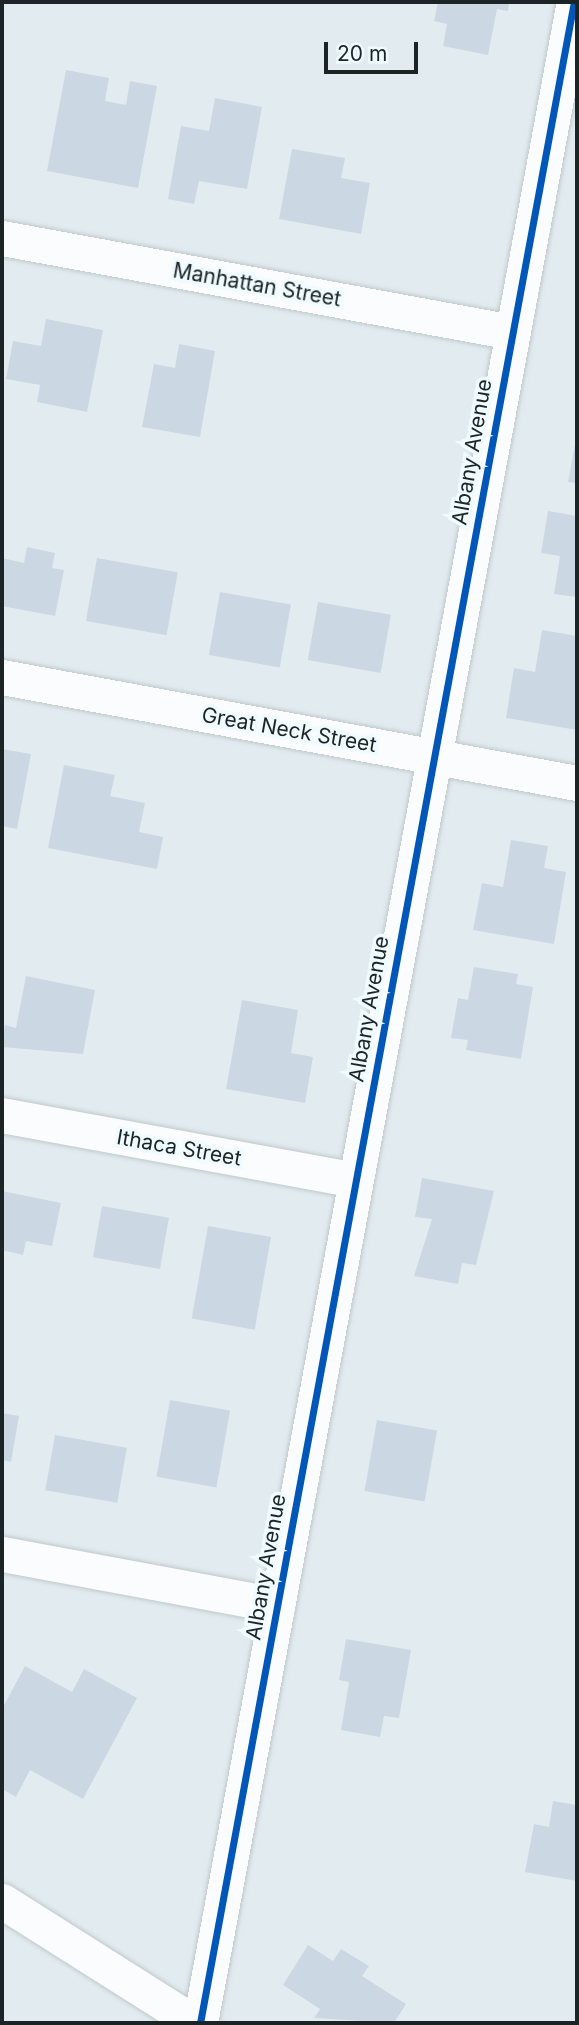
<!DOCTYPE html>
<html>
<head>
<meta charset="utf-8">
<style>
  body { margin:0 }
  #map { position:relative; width:579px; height:2025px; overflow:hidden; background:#e2ecf0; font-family:Inter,sans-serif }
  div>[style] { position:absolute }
  .building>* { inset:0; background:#cbd8e3; transform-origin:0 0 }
  .roads { filter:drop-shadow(0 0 2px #c0c8ca) drop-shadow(0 0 2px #c0c8ca) }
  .minor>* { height:35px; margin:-17.5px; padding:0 17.5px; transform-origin:17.5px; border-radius:17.5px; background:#fbfcfd }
  .cycleway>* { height:7px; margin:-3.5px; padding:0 3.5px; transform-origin:3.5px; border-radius:3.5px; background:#0057b8 }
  span { translate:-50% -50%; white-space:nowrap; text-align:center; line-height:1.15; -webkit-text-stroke:7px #effbff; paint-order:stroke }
  .street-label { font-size:21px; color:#1d2426 }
  .frame { position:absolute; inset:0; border:4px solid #1d2426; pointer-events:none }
  .scale { position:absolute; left:324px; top:42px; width:94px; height:32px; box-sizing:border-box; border:4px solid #1d2426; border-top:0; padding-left:9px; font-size:21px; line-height:24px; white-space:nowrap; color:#1d2426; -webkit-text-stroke:5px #effbff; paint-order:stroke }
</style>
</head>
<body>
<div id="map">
  <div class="building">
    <div style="clip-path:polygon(438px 2px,509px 2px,508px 11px,497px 9px,488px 55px,443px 46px,447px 24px,434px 21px)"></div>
    <div style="clip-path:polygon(66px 70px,109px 78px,105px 101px,126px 105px,130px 81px,157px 86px,138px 188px,47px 171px)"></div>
    <div style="clip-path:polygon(215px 98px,262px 107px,247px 189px,199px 181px,194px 204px,168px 199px,181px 126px,209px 131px)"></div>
    <div style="clip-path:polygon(292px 149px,345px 158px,341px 178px,370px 183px,361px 234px,279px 219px)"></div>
    <div style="clip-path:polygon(46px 319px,103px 330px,87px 412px,37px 402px,40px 385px,6px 379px,13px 341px,41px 346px)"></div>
    <div style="clip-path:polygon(179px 344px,215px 351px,200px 437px,142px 427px,154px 364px,175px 368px)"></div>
    <div style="clip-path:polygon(576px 439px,577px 439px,577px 483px,568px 482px)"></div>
    <div style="clip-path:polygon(548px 511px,577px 516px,577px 597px,554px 594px,560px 556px,541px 553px)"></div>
    <div style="clip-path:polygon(27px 547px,55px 553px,52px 568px,64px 570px,55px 616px,2px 606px,2px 558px,24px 563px)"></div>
    <div style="left:97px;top:558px;width:82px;height:64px;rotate:10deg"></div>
    <div style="left:220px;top:592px;width:72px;height:64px;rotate:10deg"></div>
    <div style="left:318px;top:602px;width:74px;height:59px;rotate:10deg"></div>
    <div style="clip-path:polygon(542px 630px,577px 636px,577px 730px,506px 718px,514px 668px,535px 672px)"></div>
    <div style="clip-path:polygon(2px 749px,31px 754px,17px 829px,2px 826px)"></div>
    <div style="clip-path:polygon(64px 765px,115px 775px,110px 796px,145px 803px,139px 832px,163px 837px,157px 869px,48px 848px)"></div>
    <div style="clip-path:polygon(511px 840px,548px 846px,544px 868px,566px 872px,554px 944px,473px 930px,482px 883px,503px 887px)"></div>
    <div style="clip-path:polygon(474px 967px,518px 974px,516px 984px,533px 987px,521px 1059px,466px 1050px,468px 1040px,451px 1038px,458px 998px,468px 1000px)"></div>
    <div style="clip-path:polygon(26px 976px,95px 990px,83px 1054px,2px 1047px,5px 1025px,16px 1028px)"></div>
    <div style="clip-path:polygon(242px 1000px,298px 1010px,291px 1053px,313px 1057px,305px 1103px,226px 1089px)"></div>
    <div style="clip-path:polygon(422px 1178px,494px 1191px,476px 1265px,462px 1263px,458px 1284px,414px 1276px,432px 1219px,415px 1217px)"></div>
    <div style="clip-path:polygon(2px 1191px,61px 1203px,52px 1246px,26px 1241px,23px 1255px,2px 1250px)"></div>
    <div style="left:102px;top:1206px;width:68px;height:52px;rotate:10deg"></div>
    <div style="left:208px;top:1226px;width:64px;height:94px;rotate:10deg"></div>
    <div style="left:170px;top:1400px;width:61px;height:78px;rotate:10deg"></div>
    <div style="clip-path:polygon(2px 1413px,19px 1416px,11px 1462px,2px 1460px)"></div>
    <div style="left:377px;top:1420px;width:61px;height:72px;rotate:10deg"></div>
    <div style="left:55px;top:1435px;width:73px;height:56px;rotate:10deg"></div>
    <div style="clip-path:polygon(346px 1639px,411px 1650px,399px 1718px,384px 1716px,380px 1737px,341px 1730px,349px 1682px,339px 1680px)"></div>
    <div style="clip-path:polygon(25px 1666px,72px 1692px,84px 1669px,137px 1698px,83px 1799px,30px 1770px,16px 1797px,2px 1789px,2px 1709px)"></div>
    <div style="clip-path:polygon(553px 1801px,577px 1805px,577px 1881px,525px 1872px,534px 1824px,549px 1827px)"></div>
    <div style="clip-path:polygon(308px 1945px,333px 1961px,341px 1949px,369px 1966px,362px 1976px,406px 2004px,394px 2023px,314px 2018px,320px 2009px,283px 1985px)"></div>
  </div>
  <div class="roads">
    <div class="minor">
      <div style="left:2px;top:238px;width:519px;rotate:10.44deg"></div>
      <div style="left:2px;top:677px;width:585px;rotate:10.45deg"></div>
      <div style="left:2px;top:1115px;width:359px;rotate:10.4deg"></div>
      <div style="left:2px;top:1554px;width:280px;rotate:10.5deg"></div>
      <div style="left:2px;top:1901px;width:228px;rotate:32.3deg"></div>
      <div style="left:200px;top:2023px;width:2055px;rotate:-79.52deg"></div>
    </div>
  </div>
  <div class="cycleway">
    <div style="left:200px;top:2023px;width:2055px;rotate:-79.52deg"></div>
  </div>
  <div class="street-label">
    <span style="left:257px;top:285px;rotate:10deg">Manhattan Street</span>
    <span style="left:472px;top:452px;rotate:-80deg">Albany Avenue</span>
    <span style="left:289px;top:730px;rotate:10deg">Great Neck Street</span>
    <span style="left:369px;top:1009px;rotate:-80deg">Albany Avenue</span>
    <span style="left:179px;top:1148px;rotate:10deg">Ithaca Street</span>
    <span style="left:266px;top:1567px;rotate:-80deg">Albany Avenue</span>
  </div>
  <div class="frame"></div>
  <div class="scale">20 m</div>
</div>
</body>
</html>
